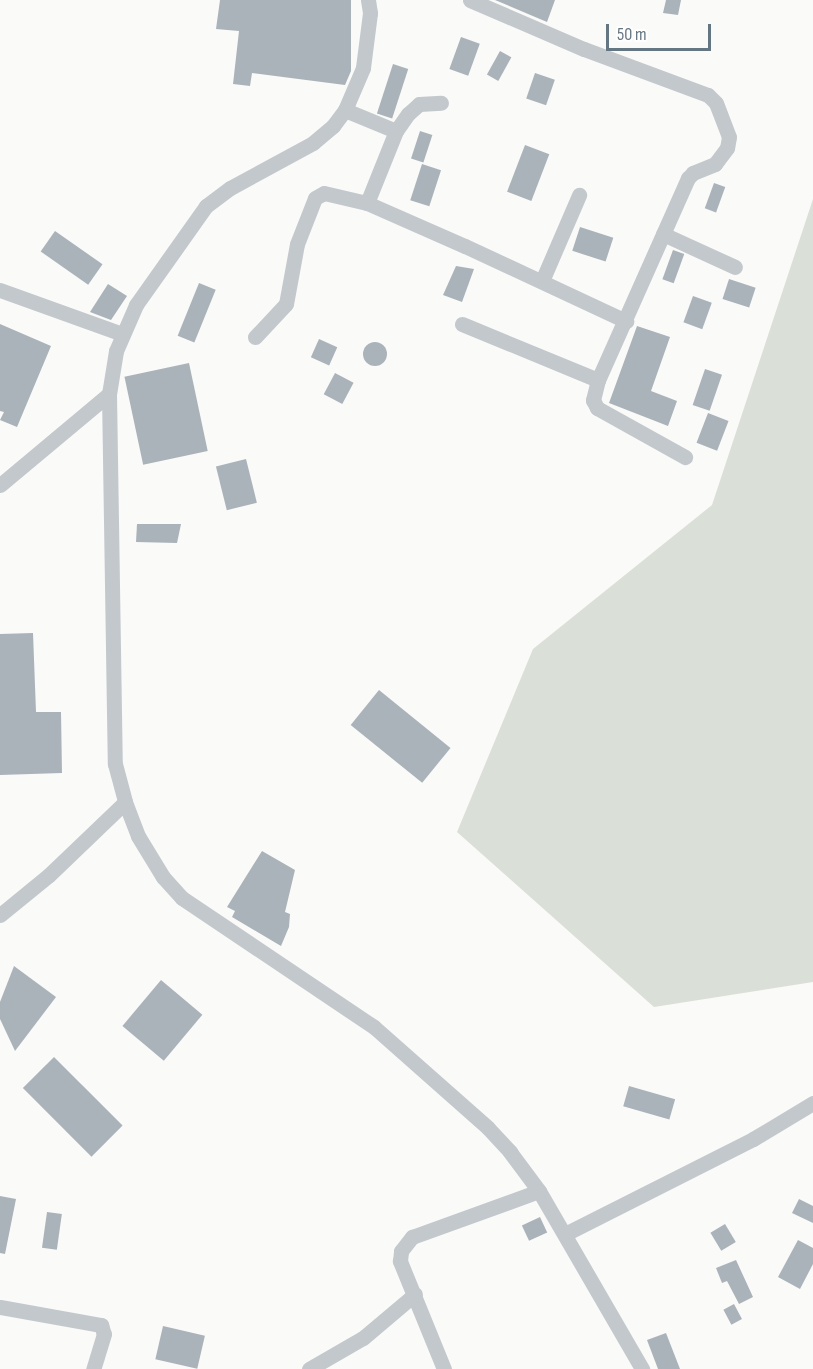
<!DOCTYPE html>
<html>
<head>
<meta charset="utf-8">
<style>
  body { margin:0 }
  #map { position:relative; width:813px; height:1369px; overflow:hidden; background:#fafaf8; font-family:"Sofia Sans Condensed",sans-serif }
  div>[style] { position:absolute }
  .green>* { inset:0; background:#dadfd7 }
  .building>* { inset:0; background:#aab3b9; transform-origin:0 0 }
  .round { border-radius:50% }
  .minor>* { height:15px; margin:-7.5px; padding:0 7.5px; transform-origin:7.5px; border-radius:7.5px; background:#c3c8cc }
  span { translate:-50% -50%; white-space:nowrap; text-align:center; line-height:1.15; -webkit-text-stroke:6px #fff; paint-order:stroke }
  .scale { position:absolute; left:606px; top:24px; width:105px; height:27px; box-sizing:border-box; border:3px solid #657683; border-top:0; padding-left:8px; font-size:18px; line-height:21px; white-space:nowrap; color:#657683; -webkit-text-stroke:4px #fff; paint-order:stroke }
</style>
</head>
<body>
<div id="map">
  <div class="green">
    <div style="clip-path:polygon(813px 199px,813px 982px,654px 1007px,457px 832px,533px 649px,712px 505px)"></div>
  </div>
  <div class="building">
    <div style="clip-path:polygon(220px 0,351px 0,351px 71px,345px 85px,252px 73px,250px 86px,233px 84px,239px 31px,216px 29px)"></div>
    <div style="clip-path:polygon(495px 0,555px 0,547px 22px)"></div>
    <div style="clip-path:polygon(666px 0,681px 0,678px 15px,663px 13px)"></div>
    <div style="left:461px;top:37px;width:20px;height:34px;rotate:20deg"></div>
    <div style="left:500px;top:51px;width:13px;height:27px;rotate:29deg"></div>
    <div style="left:393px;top:64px;width:16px;height:52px;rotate:18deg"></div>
    <div style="left:535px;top:73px;width:21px;height:27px;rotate:19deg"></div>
    <div style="left:420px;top:131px;width:13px;height:29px;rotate:18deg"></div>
    <div style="left:525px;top:145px;width:26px;height:50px;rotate:21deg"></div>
    <div style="left:422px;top:164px;width:20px;height:38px;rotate:18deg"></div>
    <div style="left:714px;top:183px;width:12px;height:27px;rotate:20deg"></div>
    <div style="left:580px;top:227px;width:35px;height:25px;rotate:18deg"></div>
    <div style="left:55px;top:231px;width:58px;height:25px;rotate:35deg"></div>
    <div style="left:673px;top:250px;width:12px;height:31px;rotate:20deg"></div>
    <div style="clip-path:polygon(456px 266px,474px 269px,462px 302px,443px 295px)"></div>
    <div style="left:729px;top:279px;width:28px;height:21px;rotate:18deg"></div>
    <div style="left:199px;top:283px;width:18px;height:57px;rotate:22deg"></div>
    <div style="clip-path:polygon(108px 284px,127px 296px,111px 320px,90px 312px)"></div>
    <div style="left:693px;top:296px;width:20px;height:28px;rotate:20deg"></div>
    <div style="clip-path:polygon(0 324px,51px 346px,17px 427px,0 420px,4px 412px,0 411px)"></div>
    <div style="clip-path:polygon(637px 326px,670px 337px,651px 391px,677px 401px,668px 426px,609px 403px)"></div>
    <div style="left:319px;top:339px;width:20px;height:20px;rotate:24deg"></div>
    <div class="round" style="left:363px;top:342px;width:24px;height:24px"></div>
    <div style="left:189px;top:363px;width:90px;height:66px;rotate:78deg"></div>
    <div style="left:705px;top:369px;width:18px;height:38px;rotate:19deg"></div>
    <div style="left:335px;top:373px;width:21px;height:24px;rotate:28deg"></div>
    <div style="left:708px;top:413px;width:22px;height:32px;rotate:21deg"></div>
    <div style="left:246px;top:459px;width:45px;height:31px;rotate:76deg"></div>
    <div style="clip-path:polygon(137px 524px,181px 524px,177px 543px,136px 542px)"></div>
    <div style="clip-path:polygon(33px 633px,36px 712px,61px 712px,62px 773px,0 775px,0 634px)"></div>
    <div style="left:379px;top:690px;width:92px;height:45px;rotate:39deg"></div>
    <div style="clip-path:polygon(262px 851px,295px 870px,285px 912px,290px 914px,289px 927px,281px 946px,232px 917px,235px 911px,227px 907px)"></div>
    <div style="clip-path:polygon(14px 966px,56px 997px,15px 1051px,0 1019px,0 1002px)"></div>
    <div style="left:161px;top:980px;width:54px;height:60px;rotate:40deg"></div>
    <div style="left:54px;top:1057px;width:97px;height:44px;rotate:45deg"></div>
    <div style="left:629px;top:1086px;width:48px;height:21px;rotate:16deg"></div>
    <div style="clip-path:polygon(0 1196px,16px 1199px,5px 1254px,0 1253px)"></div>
    <div style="clip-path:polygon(799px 1199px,813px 1206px,813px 1223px,792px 1213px)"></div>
    <div style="left:47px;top:1212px;width:15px;height:36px;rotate:8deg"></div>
    <div style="left:540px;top:1217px;width:17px;height:20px;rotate:65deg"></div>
    <div style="left:725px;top:1224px;width:21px;height:17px;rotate:59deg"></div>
    <div style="clip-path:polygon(798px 1240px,813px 1248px,813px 1264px,800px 1289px,778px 1277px)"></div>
    <div style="clip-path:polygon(736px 1260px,753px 1297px,739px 1304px,727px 1281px,722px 1283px,716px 1268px)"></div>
    <div style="left:734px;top:1304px;width:17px;height:12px;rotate:62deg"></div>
    <div style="left:163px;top:1326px;width:43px;height:34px;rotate:13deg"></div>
    <div style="clip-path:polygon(666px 1333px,680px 1369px,658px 1369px,647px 1340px)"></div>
  </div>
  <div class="minor">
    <div style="left:368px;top:0;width:13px;rotate:81deg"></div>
    <div style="left:370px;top:13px;width:55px;rotate:97.3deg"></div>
    <div style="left:363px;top:68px;width:46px;rotate:113.2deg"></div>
    <div style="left:345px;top:110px;width:20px;rotate:127deg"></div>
    <div style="left:333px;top:126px;width:26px;rotate:140deg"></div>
    <div style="left:313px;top:143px;width:94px;rotate:151.5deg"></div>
    <div style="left:230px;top:188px;width:30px;rotate:143deg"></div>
    <div style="left:206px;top:206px;width:121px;rotate:125.3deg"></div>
    <div style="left:136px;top:305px;width:50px;rotate:113.5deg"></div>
    <div style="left:116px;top:351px;width:44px;rotate:99.2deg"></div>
    <div style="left:109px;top:394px;width:370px;rotate:89.1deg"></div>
    <div style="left:115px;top:764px;width:39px;rotate:75deg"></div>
    <div style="left:125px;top:802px;width:36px;rotate:69deg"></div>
    <div style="left:138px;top:836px;width:48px;rotate:58.6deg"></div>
    <div style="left:163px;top:877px;width:28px;rotate:48deg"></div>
    <div style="left:182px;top:898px;width:231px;rotate:33.9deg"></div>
    <div style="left:374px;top:1027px;width:152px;rotate:41.5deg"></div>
    <div style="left:488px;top:1128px;width:33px;rotate:47deg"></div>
    <div style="left:510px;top:1152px;width:49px;rotate:53.4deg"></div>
    <div style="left:539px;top:1191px;width:206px;rotate:59.9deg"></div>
    <div style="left:470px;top:0;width:124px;rotate:23.3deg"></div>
    <div style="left:584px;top:49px;width:132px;rotate:20.4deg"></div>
    <div style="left:708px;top:95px;width:11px;rotate:45deg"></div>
    <div style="left:716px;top:103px;width:36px;rotate:69deg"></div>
    <div style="left:729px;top:137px;width:11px;rotate:100deg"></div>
    <div style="left:727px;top:148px;width:20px;rotate:127deg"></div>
    <div style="left:715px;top:164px;width:24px;rotate:158deg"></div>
    <div style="left:693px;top:173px;width:7px;rotate:135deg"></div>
    <div style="left:688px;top:178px;width:221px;rotate:114deg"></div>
    <div style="left:598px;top:380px;width:21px;rotate:104deg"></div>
    <div style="left:593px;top:400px;width:9px;rotate:63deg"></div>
    <div style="left:597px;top:408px;width:101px;rotate:29.1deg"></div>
    <div style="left:345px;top:110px;width:55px;rotate:22.4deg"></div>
    <div style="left:367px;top:203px;width:78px;rotate:-68.1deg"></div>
    <div style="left:396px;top:131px;width:21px;rotate:-55deg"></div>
    <div style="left:408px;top:114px;width:15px;rotate:-42deg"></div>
    <div style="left:419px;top:104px;width:22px;rotate:-3deg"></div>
    <div style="left:663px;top:234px;width:79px;rotate:24.6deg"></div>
    <div style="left:542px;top:281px;width:94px;rotate:-66.7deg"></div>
    <div style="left:0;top:290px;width:130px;rotate:19.8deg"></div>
    <div style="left:462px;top:324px;width:147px;rotate:22.4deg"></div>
    <div style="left:255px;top:337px;width:45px;rotate:-46.8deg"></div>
    <div style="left:286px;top:304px;width:61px;rotate:-79.6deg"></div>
    <div style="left:297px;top:244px;width:49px;rotate:-68.6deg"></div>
    <div style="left:315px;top:198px;width:10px;rotate:-29deg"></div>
    <div style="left:324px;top:193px;width:44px;rotate:13.1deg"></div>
    <div style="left:367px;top:203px;width:107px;rotate:23.7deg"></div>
    <div style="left:465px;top:246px;width:178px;rotate:25deg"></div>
    <div style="left:0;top:485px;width:142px;rotate:-39.9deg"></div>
    <div style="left:0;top:915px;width:63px;rotate:-39.2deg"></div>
    <div style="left:49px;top:875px;width:105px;rotate:-43.8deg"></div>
    <div style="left:565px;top:1234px;width:211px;rotate:-26.8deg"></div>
    <div style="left:753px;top:1139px;width:70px;rotate:-31deg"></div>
    <div style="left:0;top:1307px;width:103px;rotate:10.1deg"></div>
    <div style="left:101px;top:1325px;width:9px;rotate:72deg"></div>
    <div style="left:104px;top:1334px;width:37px;rotate:107deg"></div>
    <div style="left:309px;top:1369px;width:62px;rotate:-29.9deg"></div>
    <div style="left:363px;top:1338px;width:68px;rotate:-40.2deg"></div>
    <div style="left:444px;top:1369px;width:117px;rotate:-112.2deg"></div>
    <div style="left:400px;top:1261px;width:10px;rotate:-84deg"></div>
    <div style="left:401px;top:1251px;width:18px;rotate:-52deg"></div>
    <div style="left:412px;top:1237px;width:135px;rotate:-19.9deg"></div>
  </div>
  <div class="scale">50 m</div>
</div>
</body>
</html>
